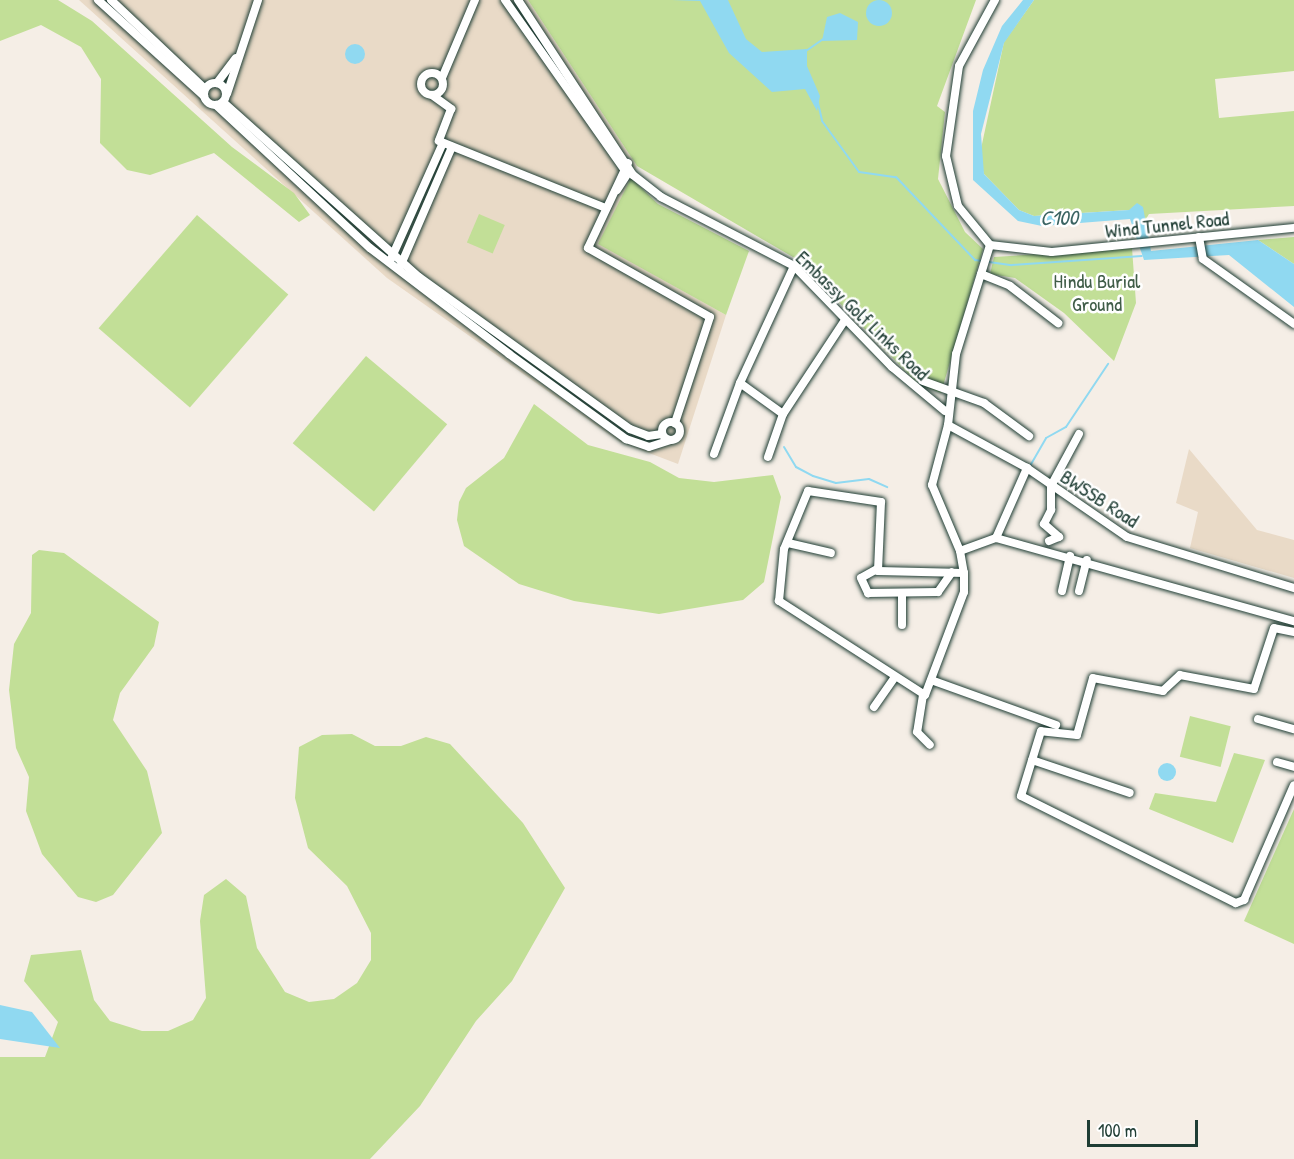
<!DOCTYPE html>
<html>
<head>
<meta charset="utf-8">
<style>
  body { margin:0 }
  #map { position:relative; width:1294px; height:1159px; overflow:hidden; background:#f5eee6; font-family:"Patrick Hand",sans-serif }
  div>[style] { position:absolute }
  .built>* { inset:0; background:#e9dac7 }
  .green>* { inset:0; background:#c2df97; transform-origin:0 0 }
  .water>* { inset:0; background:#90d9f1 }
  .round { border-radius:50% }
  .stream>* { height:2px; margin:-1px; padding:0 1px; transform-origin:1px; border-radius:1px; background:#90d9f1 }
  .roads { filter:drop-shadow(0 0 2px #1f3d34) drop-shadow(0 0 2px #1f3d34) }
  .minor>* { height:8px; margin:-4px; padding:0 4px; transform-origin:4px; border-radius:4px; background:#fff }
  .minor>.ring { margin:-4px; padding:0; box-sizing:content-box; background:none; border:8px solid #fff; border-radius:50% }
  span { translate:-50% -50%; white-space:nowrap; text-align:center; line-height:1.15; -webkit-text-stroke:5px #fff; paint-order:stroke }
  .street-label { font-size:20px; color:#1f3d34 }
  .park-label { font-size:20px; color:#405d48 }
  .water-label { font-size:21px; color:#3b6463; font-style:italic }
  .scale { position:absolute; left:1087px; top:1120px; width:111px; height:27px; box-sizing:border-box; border:3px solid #1f3d34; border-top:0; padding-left:8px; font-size:18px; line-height:21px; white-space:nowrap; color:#1f3d34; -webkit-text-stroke:4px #fff; paint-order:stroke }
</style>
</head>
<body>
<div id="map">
  <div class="built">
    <div style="clip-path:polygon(79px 0,528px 0,637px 166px,599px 244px,726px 315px,678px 464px,620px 442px,387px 278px)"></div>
    <div style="clip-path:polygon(1189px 449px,1257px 530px,1294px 540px,1294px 578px,1190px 548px,1198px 512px,1176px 503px)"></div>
  </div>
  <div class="green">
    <div style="clip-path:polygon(0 0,58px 0,92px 21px,232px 147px,294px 193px,310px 215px,299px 222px,214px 153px,150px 175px,127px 170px,100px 143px,101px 79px,81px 47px,41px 25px,0 41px)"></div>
    <div style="clip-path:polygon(528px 0,976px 0,937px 106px,945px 112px,938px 179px,965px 232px,983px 249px,941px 393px,918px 384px,798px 260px,637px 166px)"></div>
    <div style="clip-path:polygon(1034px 0,1294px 0,1294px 71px,1215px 79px,1219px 118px,1294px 111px,1294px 206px,1149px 214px,1143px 224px,1141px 214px,1129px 210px,1034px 216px,1019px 210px,984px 174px,979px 158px,1004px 42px)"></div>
    <div style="clip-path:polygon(631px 178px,658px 204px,749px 251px,726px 315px,598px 244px)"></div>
    <div style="left:479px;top:214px;width:28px;height:31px;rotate:23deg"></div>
    <div style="left:197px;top:215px;width:121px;height:150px;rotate:41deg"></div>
    <div style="clip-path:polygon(1294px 237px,1294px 264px,1258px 240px)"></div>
    <div style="clip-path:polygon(1132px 248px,1136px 303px,1114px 361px,1064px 313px,1015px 278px,990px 274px,994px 257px)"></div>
    <div style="left:366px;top:356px;width:106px;height:114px;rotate:40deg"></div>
    <div style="clip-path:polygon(534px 404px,588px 445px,650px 462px,679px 478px,714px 482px,773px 475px,781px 497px,764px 582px,743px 600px,659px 614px,574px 601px,519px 584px,464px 546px,457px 520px,459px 502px,466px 488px,504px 458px)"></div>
    <div style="clip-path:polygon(39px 550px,64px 553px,159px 622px,154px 646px,120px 693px,113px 720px,147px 771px,162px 833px,113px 895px,96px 902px,78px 897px,42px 854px,26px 811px,29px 777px,16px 748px,9px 690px,14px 644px,31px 613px,32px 555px)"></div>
    <div style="left:1190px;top:716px;width:42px;height:42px;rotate:14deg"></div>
    <div style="clip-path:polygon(352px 734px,375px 746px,401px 746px,426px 737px,450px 744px,523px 823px,565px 888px,512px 981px,476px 1021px,420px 1106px,370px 1159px,0 1159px,0 1057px,45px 1057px,58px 1022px,24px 981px,31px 955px,81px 950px,94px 1000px,110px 1021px,142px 1031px,168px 1031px,193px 1020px,206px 998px,200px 921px,204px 895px,226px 879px,246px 896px,257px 948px,285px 992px,309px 1002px,334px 999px,357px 983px,371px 960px,371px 933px,347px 886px,308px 848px,295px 798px,299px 747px,322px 735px)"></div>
    <div style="clip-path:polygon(1234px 753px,1265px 760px,1233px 843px,1149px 809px,1155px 793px,1216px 802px)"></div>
    <div style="clip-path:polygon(1294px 809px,1294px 944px,1244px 921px)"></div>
  </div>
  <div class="water">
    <div class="round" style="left:866px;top:0;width:26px;height:26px"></div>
    <div style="clip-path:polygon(672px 0,728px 0,746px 39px,762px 52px,807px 49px,807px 66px,820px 96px,817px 111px,805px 89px,772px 92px,729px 53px,700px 1px)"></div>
    <div style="clip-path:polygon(1023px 0,1034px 0,1004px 43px,981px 134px,984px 174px,1019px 210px,1034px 216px,1129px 210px,1137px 203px,1143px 207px,1151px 251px,1258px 240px,1294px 264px,1294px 307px,1229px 255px,1144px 260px,1130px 219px,1042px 226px,1018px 221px,973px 180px,973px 111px,983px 70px,1002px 26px)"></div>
    <div style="clip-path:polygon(840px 13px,858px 22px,857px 40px,822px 41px,827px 17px)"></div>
    <div class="round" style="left:345px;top:44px;width:20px;height:20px"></div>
    <div class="round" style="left:1158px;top:763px;width:18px;height:18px"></div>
    <div style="clip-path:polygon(0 1005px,32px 1012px,60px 1048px,0 1039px)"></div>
  </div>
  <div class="stream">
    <div style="left:806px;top:51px;width:21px;rotate:-35deg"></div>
    <div style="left:818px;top:103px;width:18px;rotate:77deg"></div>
    <div style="left:822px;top:121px;width:63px;rotate:54deg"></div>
    <div style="left:859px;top:172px;width:37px;rotate:8deg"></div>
    <div style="left:896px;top:177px;width:115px;rotate:46.4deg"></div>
    <div style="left:975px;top:260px;width:37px;rotate:8deg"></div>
    <div style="left:1012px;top:265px;width:130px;rotate:-4deg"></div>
    <div style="left:784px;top:447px;width:23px;rotate:59deg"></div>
    <div style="left:796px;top:467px;width:19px;rotate:28deg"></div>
    <div style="left:813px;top:476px;width:24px;rotate:17deg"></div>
    <div style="left:836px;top:483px;width:33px;rotate:-7deg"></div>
    <div style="left:869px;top:479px;width:20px;rotate:24deg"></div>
    <div style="left:1030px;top:466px;width:32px;rotate:-60deg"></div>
    <div style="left:1046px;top:438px;width:23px;rotate:-29deg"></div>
    <div style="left:1066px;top:427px;width:76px;rotate:-56.3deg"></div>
  </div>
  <div class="roads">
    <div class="minor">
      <div style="left:98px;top:0;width:143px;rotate:42.2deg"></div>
      <div style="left:111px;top:0;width:129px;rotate:43.4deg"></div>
      <div style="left:505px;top:0;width:210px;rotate:54.9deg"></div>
      <div style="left:518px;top:0;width:209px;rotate:56.7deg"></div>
      <div style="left:633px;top:175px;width:36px;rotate:38deg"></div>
      <div style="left:661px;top:197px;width:150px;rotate:27.4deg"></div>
      <div style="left:794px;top:266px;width:141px;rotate:45.9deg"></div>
      <div style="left:892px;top:367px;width:69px;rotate:39.7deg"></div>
      <div style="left:995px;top:0;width:75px;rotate:118.6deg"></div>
      <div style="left:959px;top:66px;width:91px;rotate:98.2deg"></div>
      <div style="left:946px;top:156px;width:51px;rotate:76.5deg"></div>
      <div style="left:958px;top:206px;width:50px;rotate:50.6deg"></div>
      <div style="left:990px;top:245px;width:62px;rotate:6.4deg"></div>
      <div style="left:1052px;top:252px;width:243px;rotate:-5.7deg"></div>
      <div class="ring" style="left:421px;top:73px;width:14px;height:14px"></div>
      <div style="left:442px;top:78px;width:85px;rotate:-67.1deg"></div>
      <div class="ring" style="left:204px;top:83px;width:14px;height:14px"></div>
      <div style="left:217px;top:83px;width:31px;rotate:-53deg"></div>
      <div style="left:227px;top:94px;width:99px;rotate:-71.7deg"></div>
      <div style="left:432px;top:95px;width:24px;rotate:36deg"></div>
      <div style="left:451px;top:109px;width:34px;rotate:111deg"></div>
      <div style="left:439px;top:141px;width:180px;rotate:21.9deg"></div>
      <div style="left:223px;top:102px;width:263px;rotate:41.8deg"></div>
      <div style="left:419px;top:277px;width:260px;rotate:35.8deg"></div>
      <div style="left:630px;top:429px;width:19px;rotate:21deg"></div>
      <div style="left:648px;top:436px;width:14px;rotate:-8deg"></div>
      <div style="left:216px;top:105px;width:210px;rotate:42.9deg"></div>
      <div style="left:370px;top:248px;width:175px;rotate:37.3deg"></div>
      <div style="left:509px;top:354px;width:145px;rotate:36deg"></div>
      <div style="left:626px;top:439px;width:24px;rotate:19deg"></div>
      <div style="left:649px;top:447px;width:22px;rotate:-18deg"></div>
      <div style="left:628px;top:163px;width:94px;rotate:115.2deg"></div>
      <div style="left:588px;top:248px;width:140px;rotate:29.5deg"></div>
      <div style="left:710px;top:317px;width:112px;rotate:108.3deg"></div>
      <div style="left:617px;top:190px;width:20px;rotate:-57deg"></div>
      <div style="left:1199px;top:237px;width:22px;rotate:80deg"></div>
      <div style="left:1203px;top:259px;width:112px;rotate:35.5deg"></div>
      <div style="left:990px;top:245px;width:114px;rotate:107.3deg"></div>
      <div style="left:956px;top:354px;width:71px;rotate:96.4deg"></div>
      <div style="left:948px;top:425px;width:90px;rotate:28.6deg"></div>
      <div style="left:1027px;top:468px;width:121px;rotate:34.6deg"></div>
      <div style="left:1127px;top:537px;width:175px;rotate:17deg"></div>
      <div style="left:391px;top:259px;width:127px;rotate:-65.9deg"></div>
      <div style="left:400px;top:267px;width:131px;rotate:-66.6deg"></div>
      <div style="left:981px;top:274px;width:31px;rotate:22deg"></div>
      <div style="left:1010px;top:286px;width:61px;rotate:37.6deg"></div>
      <div style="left:923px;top:381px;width:65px;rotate:19.8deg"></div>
      <div style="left:984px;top:403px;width:56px;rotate:36.3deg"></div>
      <div style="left:740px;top:383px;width:53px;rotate:35.8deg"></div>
      <div class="ring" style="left:662px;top:422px;width:10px;height:10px"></div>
      <div style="left:948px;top:425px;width:62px;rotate:104.9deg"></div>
      <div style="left:932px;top:485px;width:72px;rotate:67deg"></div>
      <div style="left:960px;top:551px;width:22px;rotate:80deg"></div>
      <div style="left:964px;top:573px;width:19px;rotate:90deg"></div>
      <div style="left:964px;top:592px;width:110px;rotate:110.7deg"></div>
      <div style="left:925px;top:695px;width:174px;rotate:-147.2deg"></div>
      <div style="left:779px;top:601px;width:52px;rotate:-84.5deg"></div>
      <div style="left:784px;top:549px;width:63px;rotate:-67.5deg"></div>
      <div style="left:808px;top:491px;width:74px;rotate:8.6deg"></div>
      <div style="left:881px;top:502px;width:69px;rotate:92.5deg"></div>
      <div style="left:878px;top:571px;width:86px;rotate:1.3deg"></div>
      <div style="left:714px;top:454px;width:76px;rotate:-69.9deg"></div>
      <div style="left:740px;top:383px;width:129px;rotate:-65.2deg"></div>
      <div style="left:768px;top:457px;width:46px;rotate:-70.8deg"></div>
      <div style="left:783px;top:414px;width:113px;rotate:-56.6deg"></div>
      <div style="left:996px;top:538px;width:77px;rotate:-66.1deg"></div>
      <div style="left:1049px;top:541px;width:11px;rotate:-22deg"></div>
      <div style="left:1059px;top:537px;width:20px;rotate:-139deg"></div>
      <div style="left:1044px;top:524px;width:16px;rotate:-63deg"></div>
      <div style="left:1051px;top:510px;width:24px;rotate:-90deg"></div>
      <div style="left:1051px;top:486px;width:59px;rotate:-61.7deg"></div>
      <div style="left:788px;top:543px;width:44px;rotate:13.1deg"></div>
      <div style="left:960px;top:551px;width:38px;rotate:-20deg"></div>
      <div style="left:996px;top:538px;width:309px;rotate:15.6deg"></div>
      <div style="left:877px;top:569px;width:18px;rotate:151deg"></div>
      <div style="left:861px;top:578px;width:17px;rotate:65deg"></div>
      <div style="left:868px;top:593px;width:70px;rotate:-0.8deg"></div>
      <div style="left:938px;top:592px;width:24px;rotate:-55deg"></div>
      <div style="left:1062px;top:591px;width:36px;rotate:-77deg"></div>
      <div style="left:1079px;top:591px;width:32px;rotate:-76deg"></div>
      <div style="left:902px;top:594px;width:31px;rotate:90deg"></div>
      <div style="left:1294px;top:632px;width:20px;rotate:-169deg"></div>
      <div style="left:1274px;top:628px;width:64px;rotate:108.2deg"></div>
      <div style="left:1254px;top:689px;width:75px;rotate:-169.3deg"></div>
      <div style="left:1180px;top:675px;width:23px;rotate:137deg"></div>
      <div style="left:1163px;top:691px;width:71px;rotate:-169.5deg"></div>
      <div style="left:1093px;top:678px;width:59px;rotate:105.7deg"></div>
      <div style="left:1077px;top:735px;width:36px;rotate:-174deg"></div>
      <div style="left:1041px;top:731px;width:68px;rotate:107.1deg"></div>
      <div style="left:1021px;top:796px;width:240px;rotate:26.5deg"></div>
      <div style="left:1236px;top:903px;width:9px;rotate:-21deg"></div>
      <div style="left:1244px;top:900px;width:125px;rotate:-66.5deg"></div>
      <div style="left:931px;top:680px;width:133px;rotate:19.8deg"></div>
      <div style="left:923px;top:695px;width:37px;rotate:99deg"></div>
      <div style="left:917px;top:732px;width:18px;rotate:45deg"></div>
      <div style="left:874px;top:707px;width:35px;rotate:-55deg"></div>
      <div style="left:1258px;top:719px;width:37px;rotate:16deg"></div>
      <div style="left:1032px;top:760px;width:103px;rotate:18.6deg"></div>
      <div style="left:1277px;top:762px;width:18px;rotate:16deg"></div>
    </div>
  </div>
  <div class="street-label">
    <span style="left:1167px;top:224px;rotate:-6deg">Wind Tunnel Road</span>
    <span style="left:863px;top:315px;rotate:44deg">Embassy Golf Links Road</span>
    <span style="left:1100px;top:498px;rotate:33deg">BWSSB Road</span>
  </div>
  <div class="park-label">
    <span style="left:1097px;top:292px">Hindu Burial<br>Ground</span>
  </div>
  <div class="water-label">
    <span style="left:1059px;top:218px;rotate:-1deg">C100</span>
  </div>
  <div class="scale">100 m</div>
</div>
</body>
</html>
